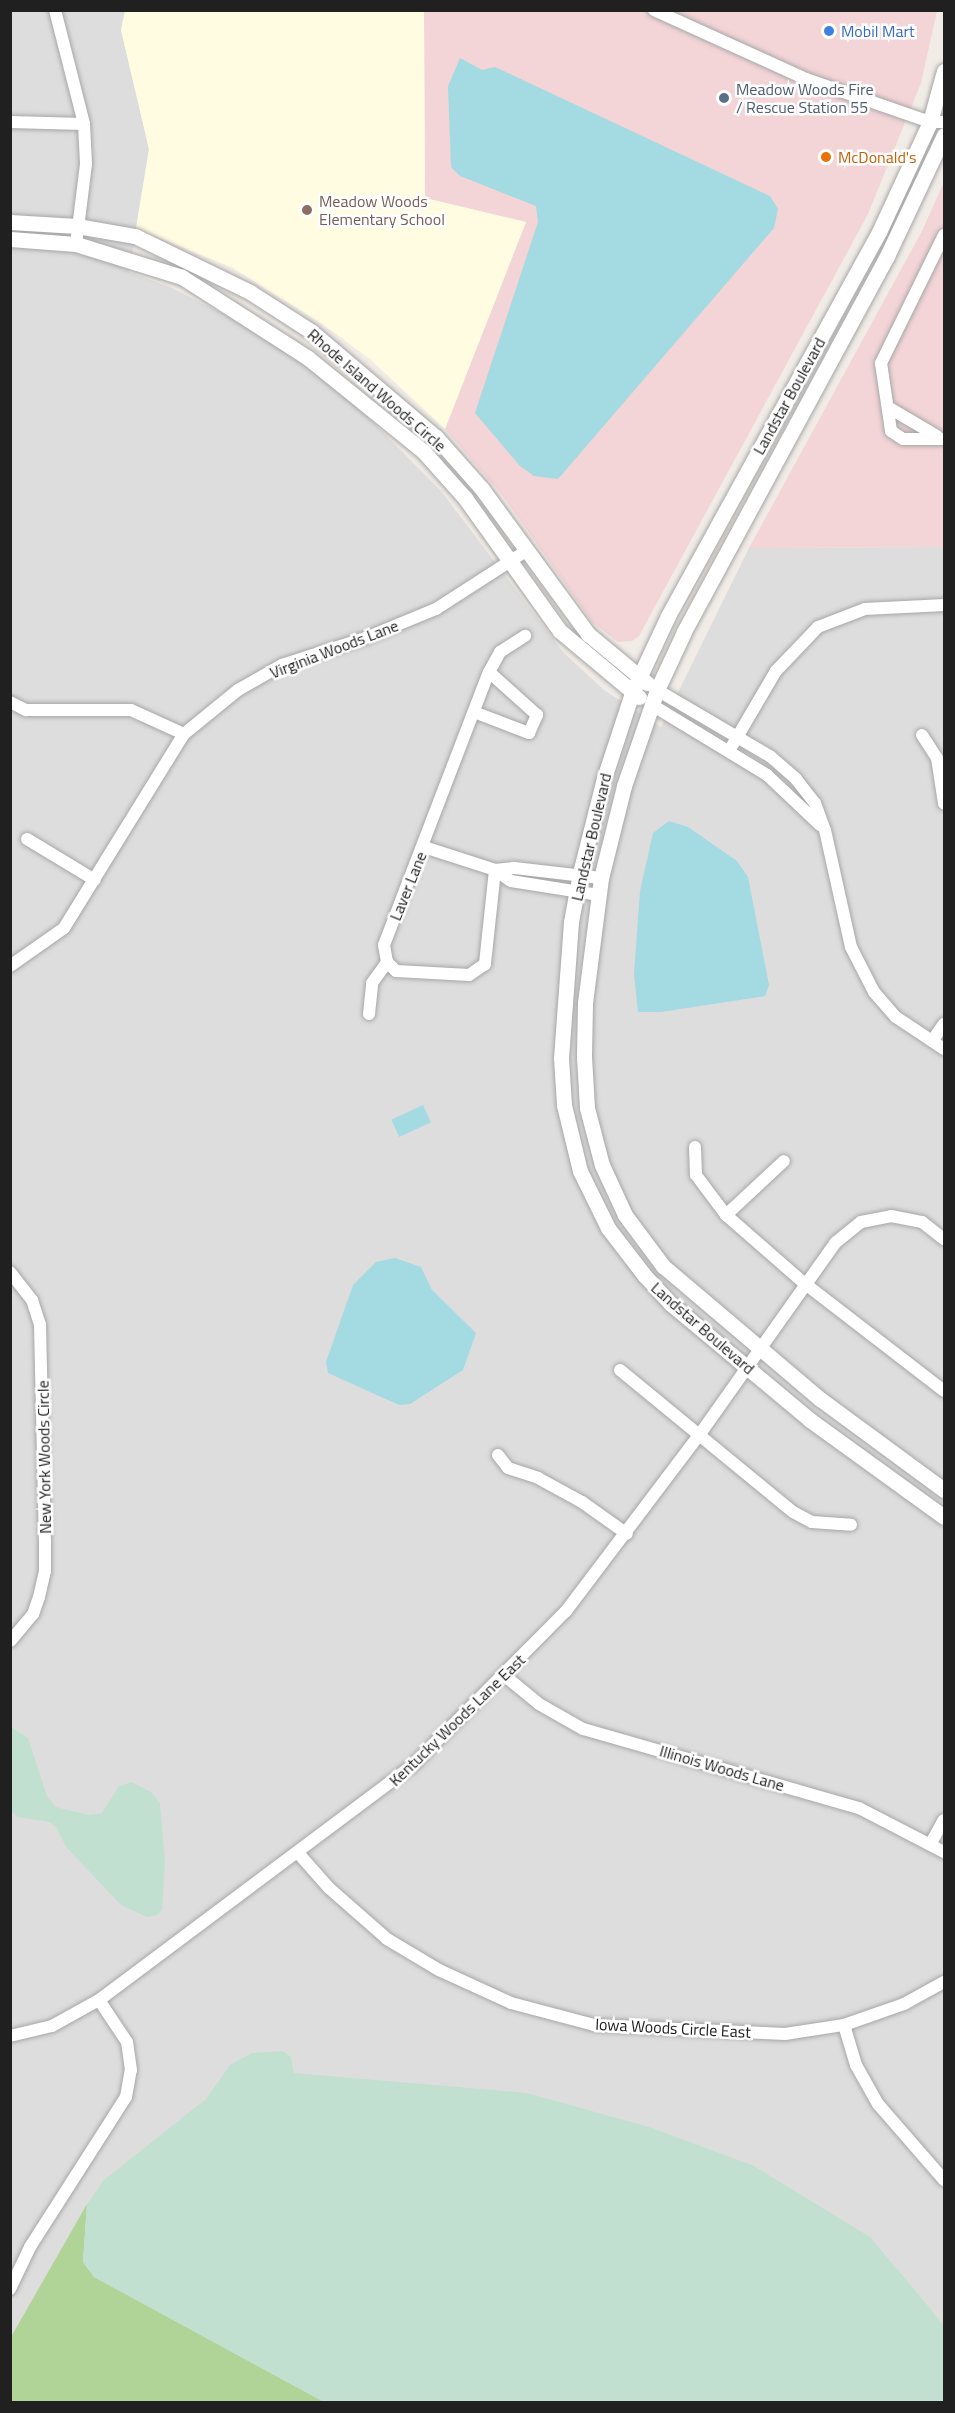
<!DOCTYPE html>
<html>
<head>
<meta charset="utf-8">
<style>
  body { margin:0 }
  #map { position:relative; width:955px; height:2413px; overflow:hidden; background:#f1ece6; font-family:"Titillium Web",sans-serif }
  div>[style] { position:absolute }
  .residential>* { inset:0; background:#dedddd }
  .commercial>* { inset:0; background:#f3d4d7 }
  .education>* { inset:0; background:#fffce1 }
  .forest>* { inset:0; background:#b0d398 }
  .wetland>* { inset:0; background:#c2e0cf }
  .water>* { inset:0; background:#a4dae1; transform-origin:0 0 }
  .roads { filter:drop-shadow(0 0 2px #a7a7a7) drop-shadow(0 0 2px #a7a7a7) }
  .minor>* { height:12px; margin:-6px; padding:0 6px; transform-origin:6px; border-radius:6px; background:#fff }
  .tertiary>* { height:15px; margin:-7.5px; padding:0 7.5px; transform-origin:7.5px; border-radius:7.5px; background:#fff }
  .dots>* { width:16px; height:16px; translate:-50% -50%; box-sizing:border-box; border:3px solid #fff; border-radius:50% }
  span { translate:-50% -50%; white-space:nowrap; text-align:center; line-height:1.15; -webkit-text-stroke:5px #fff; paint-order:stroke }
  .shop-label { font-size:16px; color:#366cbe }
  .left { translate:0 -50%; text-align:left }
  .service-label { font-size:16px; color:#4e5e75 }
  .food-label { font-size:16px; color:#c56008 }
  .education-label { font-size:16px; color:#785e54 }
  .street-label { font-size:16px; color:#202020 }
  .frame { position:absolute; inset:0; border:12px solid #202020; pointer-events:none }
</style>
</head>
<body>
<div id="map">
  <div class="residential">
    <div style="clip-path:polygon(125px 10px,121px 30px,149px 149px,129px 272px,170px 287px,231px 318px,296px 359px,358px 407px,441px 491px,563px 652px,604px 690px,661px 727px,749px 548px,944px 547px,944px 2402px,11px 2402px,10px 11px)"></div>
  </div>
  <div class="commercial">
    <div style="clip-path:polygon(424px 11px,937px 11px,921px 83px,868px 214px,639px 636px,632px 641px,618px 642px,593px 623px,502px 495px,445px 429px,526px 222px,425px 198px)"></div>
    <div style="clip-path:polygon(944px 182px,944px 547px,749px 548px,922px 231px)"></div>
  </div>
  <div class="education">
    <div style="clip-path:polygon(125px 11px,424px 11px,425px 198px,526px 222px,445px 429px,370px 359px,321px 323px,233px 268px,136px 228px,149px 149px,121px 30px)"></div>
  </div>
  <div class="forest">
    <div style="clip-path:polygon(87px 2204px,83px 2262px,94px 2277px,324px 2402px,11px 2402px,11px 2337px)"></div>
  </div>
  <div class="wetland">
    <div style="clip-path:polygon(11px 1727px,28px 1738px,47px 1796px,56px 1807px,89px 1815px,102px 1813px,119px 1786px,132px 1782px,151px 1792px,160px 1803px,165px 1861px,162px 1910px,157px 1915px,147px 1917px,121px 1905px,66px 1847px,56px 1827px,50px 1822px,17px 1817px,11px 1810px)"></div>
    <div style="clip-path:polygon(283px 2051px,291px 2057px,294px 2073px,527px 2093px,649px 2127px,752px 2165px,870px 2237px,934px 2313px,944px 2327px,944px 2402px,324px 2402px,94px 2277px,83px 2262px,87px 2204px,104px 2180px,206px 2099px,230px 2065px,252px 2053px)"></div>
  </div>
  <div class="water">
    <div style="clip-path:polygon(460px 58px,482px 70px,495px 67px,770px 196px,778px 209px,774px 228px,558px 479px,534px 476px,520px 466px,475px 413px,538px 222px,536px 206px,460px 176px,451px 167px,448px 86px)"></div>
    <div style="clip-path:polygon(669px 821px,688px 827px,737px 861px,748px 877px,769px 985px,765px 996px,661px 1012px,638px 1012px,634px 974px,640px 891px,653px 833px)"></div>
    <div style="left:423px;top:1105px;width:19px;height:35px;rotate:65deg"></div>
    <div style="clip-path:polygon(395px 1258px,421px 1267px,432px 1290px,476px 1333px,463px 1370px,410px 1404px,399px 1405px,328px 1373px,326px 1362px,353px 1285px,376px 1262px)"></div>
  </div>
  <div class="roads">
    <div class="minor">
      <div style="left:55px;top:10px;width:118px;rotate:75.7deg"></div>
      <div style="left:84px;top:124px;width:40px;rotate:87.1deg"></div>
      <div style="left:86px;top:164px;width:81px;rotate:97.1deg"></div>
      <div style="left:654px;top:10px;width:167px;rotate:24.4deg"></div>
      <div style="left:806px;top:79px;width:131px;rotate:19.1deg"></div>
      <div style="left:930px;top:122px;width:14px"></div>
      <div style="left:10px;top:122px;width:74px;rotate:1.5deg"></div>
      <div style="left:944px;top:235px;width:143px;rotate:116.2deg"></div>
      <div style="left:881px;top:363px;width:69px;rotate:81.6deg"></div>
      <div style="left:891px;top:431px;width:14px;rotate:34deg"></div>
      <div style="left:903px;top:439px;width:41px"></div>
      <div style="left:891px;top:409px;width:53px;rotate:30.4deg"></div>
      <div style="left:657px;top:690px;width:132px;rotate:30.4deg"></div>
      <div style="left:771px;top:757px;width:33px;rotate:41deg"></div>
      <div style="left:796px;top:779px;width:31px;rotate:52deg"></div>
      <div style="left:815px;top:803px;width:29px;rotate:70deg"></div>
      <div style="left:825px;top:830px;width:120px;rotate:77.5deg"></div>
      <div style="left:851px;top:947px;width:51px;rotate:62.9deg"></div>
      <div style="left:874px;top:992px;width:33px;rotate:49deg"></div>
      <div style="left:896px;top:1017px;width:58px;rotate:33.7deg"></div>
      <div style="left:10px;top:702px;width:18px;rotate:27deg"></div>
      <div style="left:26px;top:710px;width:105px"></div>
      <div style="left:131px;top:710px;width:58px;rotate:24.4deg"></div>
      <div style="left:652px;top:705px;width:135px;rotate:31.3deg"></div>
      <div style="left:767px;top:775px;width:73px;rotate:43.3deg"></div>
      <div style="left:474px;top:712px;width:59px;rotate:20.9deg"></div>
      <div style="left:529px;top:733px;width:20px;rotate:-66deg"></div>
      <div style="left:537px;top:715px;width:64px;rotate:-138.1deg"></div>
      <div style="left:922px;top:735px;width:27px;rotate:57deg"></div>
      <div style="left:937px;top:758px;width:46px;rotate:81.2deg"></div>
      <div style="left:729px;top:751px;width:93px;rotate:-59.6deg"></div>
      <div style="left:776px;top:671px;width:61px;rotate:-46.3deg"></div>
      <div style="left:818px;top:627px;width:50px;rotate:-21deg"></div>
      <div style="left:865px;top:609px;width:79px;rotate:-2.9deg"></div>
      <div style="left:27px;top:839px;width:79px;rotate:31.1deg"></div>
      <div style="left:424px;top:847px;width:75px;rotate:17.9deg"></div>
      <div style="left:495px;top:870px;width:19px;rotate:35deg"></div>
      <div style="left:511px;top:881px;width:88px;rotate:9.1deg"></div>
      <div style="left:495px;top:870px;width:95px;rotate:96.1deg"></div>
      <div style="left:485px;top:964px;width:19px;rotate:145deg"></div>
      <div style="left:469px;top:975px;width:73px;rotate:-176.9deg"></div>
      <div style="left:396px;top:971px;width:13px;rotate:-135deg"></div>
      <div style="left:387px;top:962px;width:17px;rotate:-100deg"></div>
      <div style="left:384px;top:945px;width:292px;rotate:-69deg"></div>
      <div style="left:489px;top:672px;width:23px;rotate:-61deg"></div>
      <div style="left:500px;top:652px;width:30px;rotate:-33deg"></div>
      <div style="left:495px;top:870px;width:19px;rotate:-6deg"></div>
      <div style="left:514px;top:868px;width:88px;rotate:6.6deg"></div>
      <div style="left:10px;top:966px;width:66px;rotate:-35.1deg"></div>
      <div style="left:64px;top:928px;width:228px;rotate:-58.3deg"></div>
      <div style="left:184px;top:734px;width:70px;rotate:-39.2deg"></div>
      <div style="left:238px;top:690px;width:51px;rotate:-29.6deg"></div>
      <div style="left:282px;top:665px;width:90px;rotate:-18deg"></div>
      <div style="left:368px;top:637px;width:74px;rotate:-22.4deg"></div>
      <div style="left:436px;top:609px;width:107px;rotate:-32.8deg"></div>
      <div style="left:369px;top:1014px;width:31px;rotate:-84deg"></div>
      <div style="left:372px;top:983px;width:26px;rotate:-54deg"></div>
      <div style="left:932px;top:1041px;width:21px;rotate:-55deg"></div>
      <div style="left:695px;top:1147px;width:28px;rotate:88deg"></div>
      <div style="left:696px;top:1175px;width:50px;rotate:53.1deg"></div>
      <div style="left:726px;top:1215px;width:103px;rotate:41.1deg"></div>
      <div style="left:804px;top:1283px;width:177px;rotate:37.6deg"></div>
      <div style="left:726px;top:1215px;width:79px;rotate:-43deg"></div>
      <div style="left:10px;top:1272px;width:36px;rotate:52deg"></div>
      <div style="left:32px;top:1300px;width:26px;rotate:72deg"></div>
      <div style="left:40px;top:1325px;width:216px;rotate:88.7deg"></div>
      <div style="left:45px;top:1541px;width:30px;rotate:90deg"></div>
      <div style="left:45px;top:1571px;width:27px;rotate:103deg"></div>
      <div style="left:39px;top:1597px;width:18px;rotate:109deg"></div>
      <div style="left:33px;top:1614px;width:35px;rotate:130deg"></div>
      <div style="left:620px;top:1370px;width:224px;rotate:39.4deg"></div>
      <div style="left:793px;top:1512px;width:21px;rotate:28deg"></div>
      <div style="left:812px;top:1522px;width:39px;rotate:4deg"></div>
      <div style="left:498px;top:1455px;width:16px;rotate:52deg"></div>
      <div style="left:508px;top:1468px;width:32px;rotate:18deg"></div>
      <div style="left:538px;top:1478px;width:50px;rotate:28.6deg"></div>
      <div style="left:582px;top:1502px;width:55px;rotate:35.4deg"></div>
      <div style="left:505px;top:1676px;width:44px;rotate:39.5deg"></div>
      <div style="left:539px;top:1704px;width:51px;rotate:29.6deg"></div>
      <div style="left:583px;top:1729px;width:287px;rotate:16deg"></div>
      <div style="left:859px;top:1808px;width:96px;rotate:27.4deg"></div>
      <div style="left:931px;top:1843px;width:26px;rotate:-61deg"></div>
      <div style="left:299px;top:1854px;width:45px;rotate:48.6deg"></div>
      <div style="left:329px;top:1888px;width:77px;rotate:41.3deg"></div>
      <div style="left:387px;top:1939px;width:61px;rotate:30.8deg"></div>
      <div style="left:439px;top:1970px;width:79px;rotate:24.6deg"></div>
      <div style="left:511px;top:2003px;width:86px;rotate:14.8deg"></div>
      <div style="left:594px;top:2025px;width:191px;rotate:2.7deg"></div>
      <div style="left:785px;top:2034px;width:60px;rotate:-8.7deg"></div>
      <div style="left:844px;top:2025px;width:64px;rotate:-19.3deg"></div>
      <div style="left:904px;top:2004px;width:46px;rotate:-28.8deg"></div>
      <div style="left:844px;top:2025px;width:42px;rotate:73.3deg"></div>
      <div style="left:856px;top:2065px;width:45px;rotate:60.6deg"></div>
      <div style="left:878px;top:2104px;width:101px;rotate:49deg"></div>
      <div style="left:10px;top:2036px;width:43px;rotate:-13.4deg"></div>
      <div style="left:52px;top:2026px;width:54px;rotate:-29deg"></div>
      <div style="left:99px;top:2000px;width:389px;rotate:-36.8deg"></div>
      <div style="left:411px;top:1767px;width:220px;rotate:-45.2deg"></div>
      <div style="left:566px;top:1611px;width:222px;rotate:-52.9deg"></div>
      <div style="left:700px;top:1434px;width:234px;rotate:-54.7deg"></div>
      <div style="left:835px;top:1243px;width:33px;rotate:-39deg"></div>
      <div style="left:861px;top:1222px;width:31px;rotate:-11deg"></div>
      <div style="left:891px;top:1216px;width:32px;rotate:11deg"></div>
      <div style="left:922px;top:1222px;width:28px;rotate:38deg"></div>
      <div style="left:10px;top:2289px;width:47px;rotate:-64.5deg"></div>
      <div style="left:30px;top:2247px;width:178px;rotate:-57.4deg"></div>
      <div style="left:126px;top:2097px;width:27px;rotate:-80deg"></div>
      <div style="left:131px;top:2070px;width:28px;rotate:-98deg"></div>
      <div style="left:127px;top:2042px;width:50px;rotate:-123.7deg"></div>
    </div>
    <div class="tertiary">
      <div style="left:944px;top:71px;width:53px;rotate:105.4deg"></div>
      <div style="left:930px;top:122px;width:121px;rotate:114.9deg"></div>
      <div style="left:879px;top:232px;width:438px;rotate:118.8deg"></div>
      <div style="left:668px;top:616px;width:85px;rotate:115.1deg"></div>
      <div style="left:632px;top:693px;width:89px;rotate:108.2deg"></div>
      <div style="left:604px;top:778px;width:98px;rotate:104.2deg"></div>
      <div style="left:580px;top:873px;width:50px;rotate:100.4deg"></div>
      <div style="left:571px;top:922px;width:136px;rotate:94.2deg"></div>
      <div style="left:561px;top:1058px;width:47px;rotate:86.3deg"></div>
      <div style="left:564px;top:1105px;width:68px;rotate:76.4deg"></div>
      <div style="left:580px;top:1171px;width:64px;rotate:63.8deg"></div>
      <div style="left:608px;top:1228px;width:61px;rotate:52.4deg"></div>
      <div style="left:645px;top:1276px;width:38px;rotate:47deg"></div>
      <div style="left:671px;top:1304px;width:181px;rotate:39.8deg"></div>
      <div style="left:810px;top:1420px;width:165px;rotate:35.9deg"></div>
      <div style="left:944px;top:135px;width:134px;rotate:115.2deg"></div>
      <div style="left:887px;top:256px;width:427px;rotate:118.4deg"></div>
      <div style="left:684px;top:632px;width:64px;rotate:115deg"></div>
      <div style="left:657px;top:690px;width:102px;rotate:109deg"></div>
      <div style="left:624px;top:786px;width:95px;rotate:104deg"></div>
      <div style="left:601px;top:878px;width:126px;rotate:97.3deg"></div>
      <div style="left:585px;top:1003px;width:54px;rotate:91.1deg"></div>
      <div style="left:584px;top:1057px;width:51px;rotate:86.6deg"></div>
      <div style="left:587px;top:1108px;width:59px;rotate:75.3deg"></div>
      <div style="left:602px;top:1165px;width:55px;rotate:65.3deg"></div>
      <div style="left:625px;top:1215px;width:64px;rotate:53.3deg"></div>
      <div style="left:663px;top:1266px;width:206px;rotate:40.3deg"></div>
      <div style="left:820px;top:1399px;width:154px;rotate:36.3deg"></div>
      <div style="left:10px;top:222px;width:67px;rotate:3.4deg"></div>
      <div style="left:77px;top:226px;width:59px;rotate:9.8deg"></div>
      <div style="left:135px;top:236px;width:128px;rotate:26deg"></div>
      <div style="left:250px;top:292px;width:74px;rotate:32.8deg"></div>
      <div style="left:312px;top:332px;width:162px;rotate:40.3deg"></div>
      <div style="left:436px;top:437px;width:69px;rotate:48.5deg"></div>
      <div style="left:482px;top:489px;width:180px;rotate:53.8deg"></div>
      <div style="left:588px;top:634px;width:77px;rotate:39.7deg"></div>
      <div style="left:10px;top:239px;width:66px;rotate:4.3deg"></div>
      <div style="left:76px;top:244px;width:111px;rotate:17.3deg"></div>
      <div style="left:182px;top:277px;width:150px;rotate:32.7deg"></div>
      <div style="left:308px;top:358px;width:149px;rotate:39deg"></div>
      <div style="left:424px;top:452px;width:62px;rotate:48.3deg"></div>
      <div style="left:465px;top:498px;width:163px;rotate:54.5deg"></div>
      <div style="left:560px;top:631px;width:103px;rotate:39.9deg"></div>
    </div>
  </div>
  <div class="dots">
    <div style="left:829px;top:31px;background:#3f7fe0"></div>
    <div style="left:724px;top:98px;background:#5c6f8a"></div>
    <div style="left:826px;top:157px;background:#e8710a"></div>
    <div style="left:307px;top:210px;background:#8d6e63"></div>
  </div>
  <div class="shop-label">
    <span class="left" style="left:841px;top:31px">Mobil Mart</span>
  </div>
  <div class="service-label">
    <span class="left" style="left:736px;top:98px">Meadow Woods Fire<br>/ Rescue Station 55</span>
  </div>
  <div class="food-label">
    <span class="left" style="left:838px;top:157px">McDonald's</span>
  </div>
  <div class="education-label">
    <span class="left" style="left:319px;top:210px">Meadow Woods<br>Elementary School</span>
  </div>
  <div class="street-label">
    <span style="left:377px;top:390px;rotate:41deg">Rhode Island Woods Circle</span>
    <span style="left:789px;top:396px;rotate:-61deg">Landstar Boulevard</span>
    <span style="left:334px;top:649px;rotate:-21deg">Virginia Woods Lane</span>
    <span style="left:591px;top:837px;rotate:-77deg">Landstar Boulevard</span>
    <span style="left:408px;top:886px;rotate:-68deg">Laver Lane</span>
    <span style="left:703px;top:1328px;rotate:41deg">Landstar Boulevard</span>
    <span style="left:44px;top:1457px;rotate:-91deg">New York Woods Circle</span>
    <span style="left:457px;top:1720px;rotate:-44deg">Kentucky Woods Lane East</span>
    <span style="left:722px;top:1768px;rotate:16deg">Illinois Woods Lane</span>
    <span style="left:673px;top:2028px;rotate:3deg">Iowa Woods Circle East</span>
  </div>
  <div class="frame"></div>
</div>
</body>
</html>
